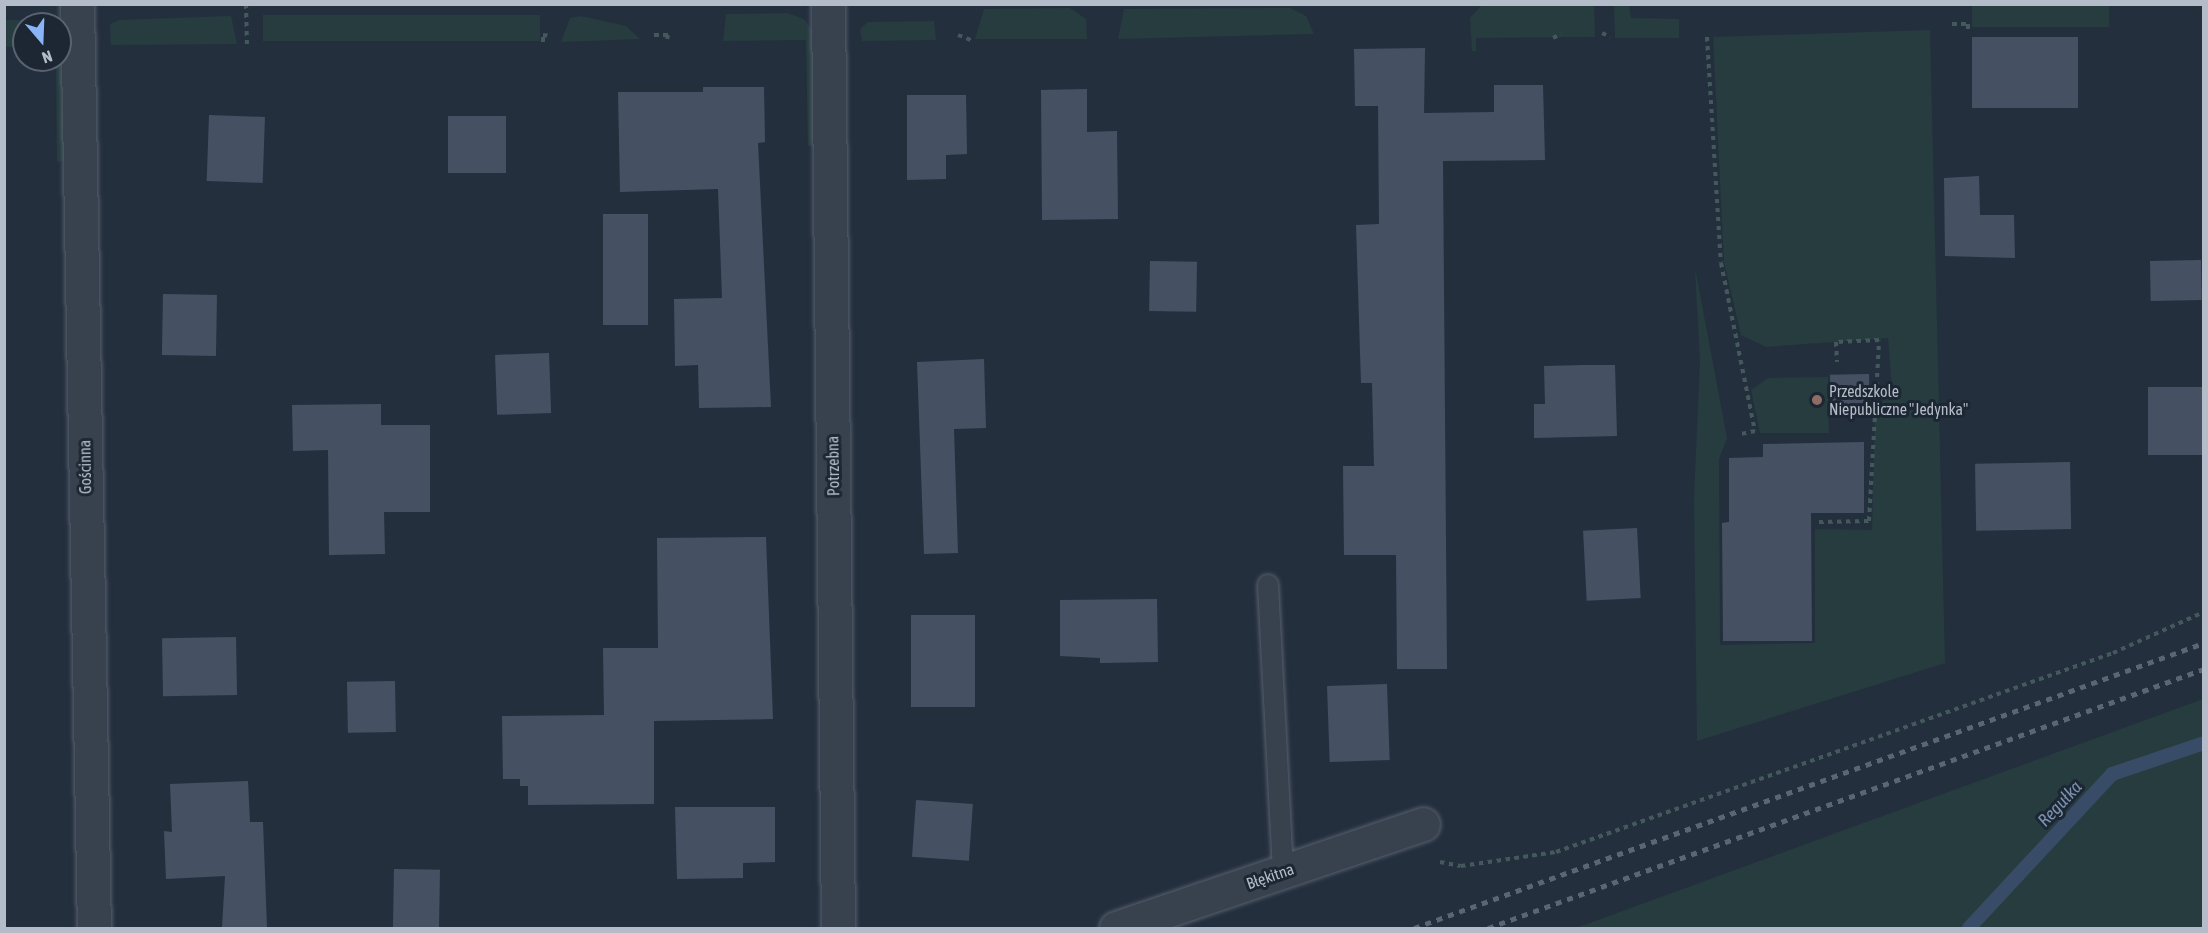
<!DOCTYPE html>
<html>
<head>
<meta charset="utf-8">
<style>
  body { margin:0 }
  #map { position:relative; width:2208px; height:933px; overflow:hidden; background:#242f3e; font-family:"Asap Condensed",sans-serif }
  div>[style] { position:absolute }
  .green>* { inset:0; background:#263c3f; transform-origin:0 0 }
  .stream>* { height:14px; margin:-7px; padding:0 7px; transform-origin:7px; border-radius:7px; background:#394c67 }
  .building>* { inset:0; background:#455162; transform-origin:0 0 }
  .path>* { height:4px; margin-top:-2px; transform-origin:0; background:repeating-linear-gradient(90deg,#44595c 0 4.5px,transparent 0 9px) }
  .roads { filter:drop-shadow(0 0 2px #565f6c) drop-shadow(0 0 2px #565f6c) }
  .service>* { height:20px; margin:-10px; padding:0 10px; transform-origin:10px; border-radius:10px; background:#38414e }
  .minor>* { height:33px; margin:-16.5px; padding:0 16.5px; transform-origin:16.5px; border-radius:16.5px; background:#38414e }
  .rail>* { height:4.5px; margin-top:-2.25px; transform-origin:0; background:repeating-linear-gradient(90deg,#5a6575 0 6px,transparent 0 12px) }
  .dots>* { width:16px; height:16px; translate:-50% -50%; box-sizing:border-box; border:3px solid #1d2633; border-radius:50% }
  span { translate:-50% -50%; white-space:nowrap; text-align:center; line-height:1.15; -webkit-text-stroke:6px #1d2633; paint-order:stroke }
  .poi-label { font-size:16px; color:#b4bcc9 }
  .left { translate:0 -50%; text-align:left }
  .street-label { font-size:16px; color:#b4bcc9 }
  .water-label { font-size:18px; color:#7c92b1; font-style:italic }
  .frame { position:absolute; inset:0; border:6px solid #b4bcc9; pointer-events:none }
  .north { position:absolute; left:12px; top:12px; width:60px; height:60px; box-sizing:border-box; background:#1d2633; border:2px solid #59626f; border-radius:50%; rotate:161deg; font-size:16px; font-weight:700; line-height:24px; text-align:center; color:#b4bcc9 }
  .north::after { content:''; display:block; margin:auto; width:21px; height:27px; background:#8ab4f8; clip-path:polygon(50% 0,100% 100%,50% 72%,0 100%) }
</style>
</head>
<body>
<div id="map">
  <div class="green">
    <div style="clip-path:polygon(1482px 5px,1594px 5px,1595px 37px,1476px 38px,1476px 51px,1472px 51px,1470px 18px)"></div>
    <div style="clip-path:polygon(1614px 5px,1629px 5px,1631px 18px,1679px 19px,1679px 38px,1615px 38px)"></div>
    <div style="left:1972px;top:5px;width:137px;height:22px"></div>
    <div style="clip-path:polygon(1070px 8px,1086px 19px,1087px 39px,975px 39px,984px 9px)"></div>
    <div style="clip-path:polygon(1290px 8px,1306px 16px,1314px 34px,1118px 39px,1124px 9px)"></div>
    <div style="clip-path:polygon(787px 13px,804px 19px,813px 32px,820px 147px,808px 146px,806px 40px,723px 41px,726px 14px)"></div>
    <div style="left:540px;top:15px;width:26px;height:277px;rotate:90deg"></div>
    <div style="clip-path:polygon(231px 16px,237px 44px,111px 45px,110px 24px,119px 20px)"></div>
    <div style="clip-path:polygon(581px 16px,626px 26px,640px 39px,561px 42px,570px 18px)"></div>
    <div style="clip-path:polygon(5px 20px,34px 20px,51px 24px,24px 24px,24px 46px,5px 47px)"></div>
    <div style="clip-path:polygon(934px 21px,936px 40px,862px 41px,860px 29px,868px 22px)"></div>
    <div style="clip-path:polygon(1930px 30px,1945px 663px,1697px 741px,1694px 498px,1700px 361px,1695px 268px,1727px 438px,1719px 459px,1720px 645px,1815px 643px,1815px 529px,1872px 530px,1875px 411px,1892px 389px,1888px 338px,1766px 347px,1741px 335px,1724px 262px,1713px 37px)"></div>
    <div style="clip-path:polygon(60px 35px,64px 161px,57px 162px,56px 60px)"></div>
    <div style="clip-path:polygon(1828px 377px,1829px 433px,1760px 433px,1751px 390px,1768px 378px)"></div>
    <div style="clip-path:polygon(2203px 699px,2203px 928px,1576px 928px)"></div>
  </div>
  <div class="stream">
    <div style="left:1969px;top:928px;width:210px;rotate:-47.1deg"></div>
    <div style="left:2112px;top:774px;width:97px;rotate:-18.6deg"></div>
  </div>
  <div class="building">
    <div style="left:1972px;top:37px;width:106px;height:71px"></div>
    <div style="clip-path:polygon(1425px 48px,1424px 113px,1494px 112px,1494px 85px,1543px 85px,1545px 160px,1443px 161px,1447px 669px,1397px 669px,1396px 555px,1344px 555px,1343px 466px,1374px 466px,1372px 383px,1361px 383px,1356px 225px,1379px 224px,1378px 106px,1355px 106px,1354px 49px)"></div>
    <div style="clip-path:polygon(703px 87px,764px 87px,765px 142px,758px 143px,771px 407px,699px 408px,698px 365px,675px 366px,674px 299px,722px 298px,718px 189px,620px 192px,618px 92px,703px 92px)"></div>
    <div style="clip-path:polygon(1087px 89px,1087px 132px,1117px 131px,1118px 219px,1042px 220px,1041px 90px)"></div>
    <div style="clip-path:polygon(907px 95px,966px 95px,967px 154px,946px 155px,946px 179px,907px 180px)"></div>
    <div style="left:209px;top:115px;width:56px;height:66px;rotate:2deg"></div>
    <div style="left:448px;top:116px;width:58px;height:57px"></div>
    <div style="clip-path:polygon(1979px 176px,1980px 215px,2014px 215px,2015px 258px,1945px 256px,1944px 178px)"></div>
    <div style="left:603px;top:214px;width:45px;height:111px"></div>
    <div style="left:2201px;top:260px;width:40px;height:51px;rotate:89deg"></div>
    <div style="left:1150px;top:261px;width:47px;height:50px;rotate:1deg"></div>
    <div style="left:163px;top:294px;width:54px;height:61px;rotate:1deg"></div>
    <div style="left:549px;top:353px;width:60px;height:54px;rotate:88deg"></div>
    <div style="clip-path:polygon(984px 359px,986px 428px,954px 429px,958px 553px,924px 554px,917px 362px)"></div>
    <div style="clip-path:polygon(1585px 365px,1615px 365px,1617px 436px,1534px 438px,1534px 404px,1545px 404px,1544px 366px)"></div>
    <div style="left:1869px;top:374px;width:41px;height:39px;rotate:89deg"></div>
    <div style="left:2204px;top:387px;width:68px;height:56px;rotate:90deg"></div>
    <div style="clip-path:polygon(381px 404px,381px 425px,430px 425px,430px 512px,384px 512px,385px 554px,329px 555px,328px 450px,293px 451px,292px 405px)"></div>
    <div style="clip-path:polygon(1864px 442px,1864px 513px,1811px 513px,1812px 641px,1723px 641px,1722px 523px,1729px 522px,1729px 458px,1763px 457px,1763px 444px)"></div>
    <div style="left:2070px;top:462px;width:67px;height:95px;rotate:89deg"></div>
    <div style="left:1637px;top:528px;width:70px;height:54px;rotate:87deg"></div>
    <div style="clip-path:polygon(766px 537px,773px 719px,654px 721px,654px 804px,528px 805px,528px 786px,520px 786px,520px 779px,503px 779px,502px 716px,604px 715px,603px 648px,658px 648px,657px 538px)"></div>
    <div style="clip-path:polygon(1157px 599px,1158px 662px,1100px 663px,1100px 658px,1060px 656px,1060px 600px)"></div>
    <div style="left:911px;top:615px;width:64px;height:92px"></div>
    <div style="left:236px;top:637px;width:58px;height:74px;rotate:89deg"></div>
    <div style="left:395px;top:681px;width:51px;height:48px;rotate:89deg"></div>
    <div style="left:1387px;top:684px;width:76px;height:60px;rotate:88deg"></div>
    <div style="clip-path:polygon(248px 781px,250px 822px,263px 822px,267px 928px,222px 928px,225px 876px,166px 879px,164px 831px,172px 832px,170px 784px)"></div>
    <div style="left:916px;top:800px;width:57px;height:57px;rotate:4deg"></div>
    <div style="clip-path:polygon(675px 807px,775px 807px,775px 862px,743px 863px,743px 878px,677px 879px)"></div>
    <div style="left:394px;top:869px;width:46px;height:59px;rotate:1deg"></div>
  </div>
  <div class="path">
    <div style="left:246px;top:4px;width:40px;rotate:88.6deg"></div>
    <div style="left:1952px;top:24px;width:16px"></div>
    <div style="left:1968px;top:24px;width:5px;rotate:90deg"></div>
    <div style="left:1602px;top:33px;width:9px;rotate:27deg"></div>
    <div style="left:654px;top:35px;width:14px"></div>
    <div style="left:668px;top:35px;width:4px;rotate:104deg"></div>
    <div style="left:958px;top:35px;width:14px;rotate:21deg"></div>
    <div style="left:1707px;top:37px;width:226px;rotate:86.5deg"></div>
    <div style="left:1721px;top:263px;width:171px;rotate:78.6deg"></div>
    <div style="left:1755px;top:431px;width:14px;rotate:168deg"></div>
    <div style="left:1553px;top:38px;width:9px;rotate:-27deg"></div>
    <div style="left:543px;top:42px;width:7px;rotate:-90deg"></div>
    <div style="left:543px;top:35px;width:7px;rotate:8deg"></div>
    <div style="left:1819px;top:522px;width:50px;rotate:-1.1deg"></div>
    <div style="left:1869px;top:521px;width:181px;rotate:-86.8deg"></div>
    <div style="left:1879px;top:340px;width:43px;rotate:177.3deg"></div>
    <div style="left:1836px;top:342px;width:20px;rotate:87deg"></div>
    <div style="left:1440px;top:862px;width:21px;rotate:11deg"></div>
    <div style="left:1461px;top:866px;width:96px;rotate:-8.4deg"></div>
    <div style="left:1556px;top:852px;width:591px;rotate:-19.66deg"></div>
    <div style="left:2113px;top:653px;width:100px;rotate:-24.3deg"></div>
  </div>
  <div class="roads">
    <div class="service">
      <div style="left:1268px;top:585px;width:287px;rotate:87deg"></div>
    </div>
    <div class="minor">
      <div style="left:77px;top:4px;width:924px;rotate:88.95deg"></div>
      <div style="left:828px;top:4px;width:924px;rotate:89.38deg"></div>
      <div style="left:1116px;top:928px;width:324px;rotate:-18.7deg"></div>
    </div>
  </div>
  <div class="rail">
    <div style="left:1414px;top:928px;width:840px;rotate:-19.84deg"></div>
    <div style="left:1488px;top:928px;width:761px;rotate:-19.89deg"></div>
  </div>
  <div class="dots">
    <div style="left:1817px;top:400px;background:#8d6e63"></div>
  </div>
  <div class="poi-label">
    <span class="left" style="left:1829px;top:400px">Przedszkole<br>Niepubliczne "Jedynka"</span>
  </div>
  <div class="street-label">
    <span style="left:833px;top:466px;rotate:-91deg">Potrzebna</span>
    <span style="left:85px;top:467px;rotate:-91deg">Gościnna</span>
    <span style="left:1270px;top:876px;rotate:-19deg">Błękitna</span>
  </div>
  <div class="water-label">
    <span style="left:2060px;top:804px;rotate:-47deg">Regułka</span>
  </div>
  <div class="frame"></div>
  <div class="north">N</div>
</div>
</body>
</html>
